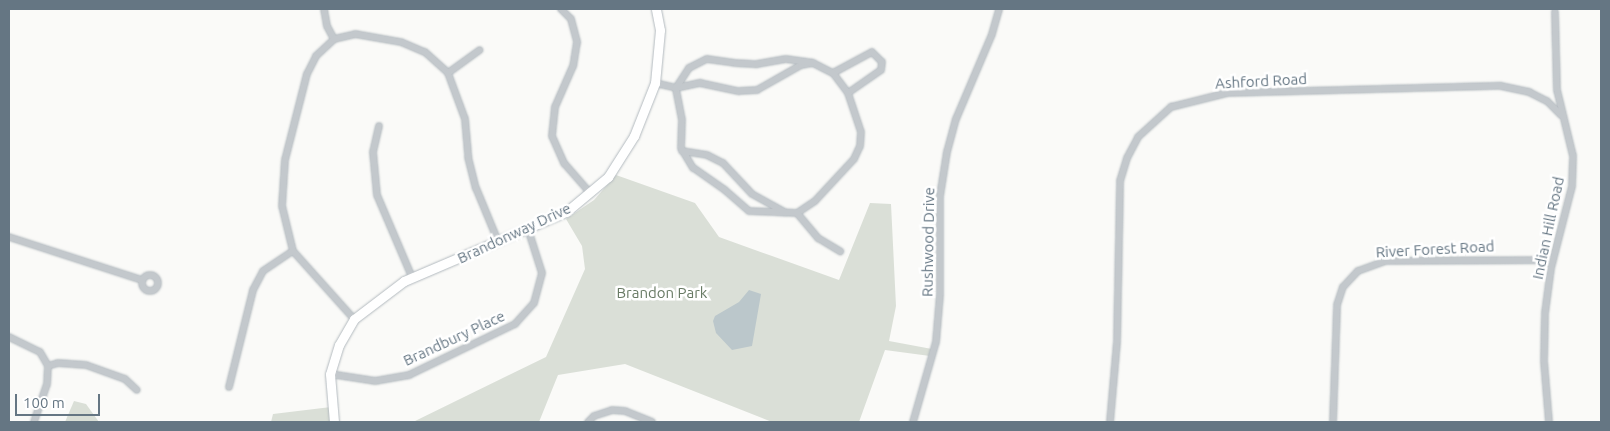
<!DOCTYPE html>
<html>
<head>
<meta charset="utf-8">
<style>
  body { margin:0 }
  #map { position:relative; width:1610px; height:431px; overflow:hidden; background:#fafaf8; font-family:Ubuntu,sans-serif }
  div>[style] { position:absolute }
  .green>* { inset:0; background:#dadfd7 }
  .water>* { inset:0; background:#bbc7cb }
  .roads { filter:drop-shadow(0 0 1px #b3babf) drop-shadow(0 0 1px #b3babf) }
  .street>* { height:6px; margin:-3px; padding:0 3px; transform-origin:3px; border-radius:3px; background:#c3c8cc }
  .street>.ring { margin:-3px; padding:0; box-sizing:content-box; background:none; border:6px solid #c3c8cc; border-radius:50% }
  .secondary>* { height:9px; margin:-4.5px; padding:0 4.5px; transform-origin:4.5px; border-radius:4.5px; background:#fff }
  span { translate:-50% -50%; white-space:nowrap; text-align:center; line-height:1.15; -webkit-text-stroke:5px #fff; paint-order:stroke }
  .street-label { font-size:15px; color:#657683 }
  .park-label { font-size:15px; color:#687a64 }
  .frame { position:absolute; inset:0; border:10px solid #657683; pointer-events:none }
  .scale { position:absolute; left:15px; top:394px; width:85px; height:22px; box-sizing:border-box; border:2px solid #657683; border-top:0; padding-left:6px; font-size:15px; line-height:18px; white-space:nowrap; color:#657683; -webkit-text-stroke:4px #fff; paint-order:stroke }
</style>
</head>
<body>
<div id="map">
  <div class="green">
    <div style="clip-path:polygon(616px 175px,695px 203px,719px 237px,839px 280px,870px 203px,891px 204px,896px 306px,889px 341px,932px 349px,930px 356px,885px 350px,859px 422px,772px 422px,625px 364px,558px 375px,539px 422px,413px 422px,546px 357px,585px 269px,582px 246px,566px 219px,594px 200px)"></div>
    <div style="clip-path:polygon(74px 401px,86px 404px,99px 422px,65px 422px)"></div>
    <div style="clip-path:polygon(331px 407px,335px 422px,271px 422px,273px 414px)"></div>
  </div>
  <div class="water">
    <div style="clip-path:polygon(749px 290px,761px 294px,752px 346px,732px 350px,716px 333px,713px 321px,715px 316px,739px 302px)"></div>
  </div>
  <div class="roads">
    <div class="street">
      <div style="left:324px;top:9px;width:17px;rotate:80deg"></div>
      <div style="left:327px;top:26px;width:15px;rotate:62deg"></div>
      <div style="left:561px;top:9px;width:14px;rotate:45deg"></div>
      <div style="left:571px;top:19px;width:24px;rotate:75deg"></div>
      <div style="left:577px;top:42px;width:24px;rotate:99deg"></div>
      <div style="left:573px;top:66px;width:45px;rotate:113.7deg"></div>
      <div style="left:555px;top:107px;width:29px;rotate:96deg"></div>
      <div style="left:552px;top:136px;width:30px;rotate:66deg"></div>
      <div style="left:564px;top:163px;width:41px;rotate:48.9deg"></div>
      <div style="left:448px;top:73px;width:39px;rotate:-36deg"></div>
      <div style="left:833px;top:73px;width:44px;rotate:-28.3deg"></div>
      <div style="left:872px;top:52px;width:14px;rotate:45deg"></div>
      <div style="left:882px;top:62px;width:8px;rotate:97deg"></div>
      <div style="left:881px;top:70px;width:40px;rotate:145.1deg"></div>
      <div style="left:655px;top:83px;width:22px;rotate:13deg"></div>
      <div style="left:676px;top:88px;width:25px;rotate:-12deg"></div>
      <div style="left:700px;top:83px;width:40px;rotate:12deg"></div>
      <div style="left:739px;top:91px;width:18px;rotate:-3deg"></div>
      <div style="left:757px;top:90px;width:51px;rotate:-29.6deg"></div>
      <div style="left:801px;top:65px;width:12px;rotate:-9deg"></div>
      <div style="left:813px;top:63px;width:22px;rotate:27deg"></div>
      <div style="left:833px;top:73px;width:25px;rotate:53deg"></div>
      <div style="left:848px;top:93px;width:41px;rotate:71.6deg"></div>
      <div style="left:861px;top:132px;width:14px;rotate:94deg"></div>
      <div style="left:860px;top:146px;width:14px;rotate:115deg"></div>
      <div style="left:854px;top:159px;width:57px;rotate:132.9deg"></div>
      <div style="left:815px;top:201px;width:22px;rotate:146deg"></div>
      <div style="left:797px;top:213px;width:48px;rotate:-177.6deg"></div>
      <div style="left:749px;top:211px;width:32px;rotate:-139deg"></div>
      <div style="left:725px;top:190px;width:39px;rotate:-145deg"></div>
      <div style="left:693px;top:168px;width:23px;rotate:-121deg"></div>
      <div style="left:681px;top:148px;width:28px;rotate:-88deg"></div>
      <div style="left:682px;top:120px;width:33px;rotate:-101deg"></div>
      <div style="left:676px;top:88px;width:24px;rotate:-57deg"></div>
      <div style="left:689px;top:68px;width:20px;rotate:-27deg"></div>
      <div style="left:707px;top:59px;width:28px;rotate:8deg"></div>
      <div style="left:735px;top:63px;width:22px;rotate:3deg"></div>
      <div style="left:757px;top:64px;width:29px;rotate:-10deg"></div>
      <div style="left:786px;top:59px;width:27px;rotate:8deg"></div>
      <div style="left:379px;top:126px;width:27px;rotate:103deg"></div>
      <div style="left:373px;top:152px;width:43px;rotate:84.7deg"></div>
      <div style="left:377px;top:195px;width:89px;rotate:66.9deg"></div>
      <div style="left:682px;top:151px;width:25px;rotate:9deg"></div>
      <div style="left:707px;top:155px;width:18px;rotate:27deg"></div>
      <div style="left:723px;top:163px;width:42px;rotate:46.9deg"></div>
      <div style="left:752px;top:194px;width:38px;rotate:29deg"></div>
      <div style="left:797px;top:213px;width:33px;rotate:50deg"></div>
      <div style="left:818px;top:238px;width:26px;rotate:31deg"></div>
      <div style="left:9px;top:237px;width:140px;rotate:17.9deg"></div>
      <div class="ring" style="left:142px;top:275px;width:10px;height:10px"></div>
      <div style="left:354px;top:319px;width:91px;rotate:-131.9deg"></div>
      <div style="left:293px;top:251px;width:46px;rotate:-103.7deg"></div>
      <div style="left:282px;top:206px;width:46px;rotate:-86.3deg"></div>
      <div style="left:285px;top:160px;width:89px;rotate:-75.7deg"></div>
      <div style="left:307px;top:74px;width:20px;rotate:-63deg"></div>
      <div style="left:316px;top:56px;width:25px;rotate:-43deg"></div>
      <div style="left:334px;top:39px;width:22px;rotate:-13deg"></div>
      <div style="left:355px;top:34px;width:47px;rotate:9.9deg"></div>
      <div style="left:401px;top:42px;width:26px;rotate:23deg"></div>
      <div style="left:425px;top:52px;width:31px;rotate:42deg"></div>
      <div style="left:448px;top:73px;width:49px;rotate:69.7deg"></div>
      <div style="left:465px;top:119px;width:38px;rotate:85deg"></div>
      <div style="left:468px;top:157px;width:32px;rotate:76deg"></div>
      <div style="left:476px;top:188px;width:57px;rotate:67.5deg"></div>
      <div style="left:9px;top:337px;width:34px;rotate:26deg"></div>
      <div style="left:40px;top:352px;width:16px;rotate:60deg"></div>
      <div style="left:48px;top:366px;width:18px;rotate:93deg"></div>
      <div style="left:47px;top:384px;width:40px;rotate:108.9deg"></div>
      <div style="left:48px;top:366px;width:10px;rotate:-17deg"></div>
      <div style="left:58px;top:363px;width:28px;rotate:4deg"></div>
      <div style="left:86px;top:365px;width:41px;rotate:19.7deg"></div>
      <div style="left:125px;top:379px;width:16px;rotate:43deg"></div>
      <div style="left:330px;top:374px;width:46px;rotate:8.8deg"></div>
      <div style="left:375px;top:381px;width:35px;rotate:-10deg"></div>
      <div style="left:409px;top:375px;width:118px;rotate:-25.7deg"></div>
      <div style="left:515px;top:324px;width:28px;rotate:-48deg"></div>
      <div style="left:534px;top:303px;width:31px;rotate:-75deg"></div>
      <div style="left:542px;top:273px;width:46px;rotate:-107.7deg"></div>
      <div style="left:229px;top:387px;width:100px;rotate:-76.1deg"></div>
      <div style="left:253px;top:290px;width:21px;rotate:-62deg"></div>
      <div style="left:263px;top:271px;width:36px;rotate:-34deg"></div>
      <div style="left:588px;top:422px;width:8px;rotate:-45deg"></div>
      <div style="left:594px;top:416px;width:19px;rotate:-18deg"></div>
      <div style="left:612px;top:410px;width:13px;rotate:4deg"></div>
      <div style="left:625px;top:411px;width:29px;rotate:22deg"></div>
      <div style="left:913px;top:422px;width:83px;rotate:-74deg"></div>
      <div style="left:936px;top:342px;width:48px;rotate:-85.2deg"></div>
      <div style="left:940px;top:294px;width:98px;rotate:-90deg"></div>
      <div style="left:940px;top:196px;width:45px;rotate:-81deg"></div>
      <div style="left:947px;top:152px;width:34px;rotate:-75deg"></div>
      <div style="left:956px;top:119px;width:92px;rotate:-67deg"></div>
      <div style="left:992px;top:34px;width:26px;rotate:-74deg"></div>
      <div style="left:1110px;top:422px;width:80px;rotate:-85deg"></div>
      <div style="left:1117px;top:342px;width:161px;rotate:-88.9deg"></div>
      <div style="left:1120px;top:181px;width:24px;rotate:-73deg"></div>
      <div style="left:1127px;top:158px;width:24px;rotate:-62deg"></div>
      <div style="left:1138px;top:137px;width:45px;rotate:-42.3deg"></div>
      <div style="left:1171px;top:107px;width:58px;rotate:-14deg"></div>
      <div style="left:1227px;top:93px;width:274px;rotate:-1.5deg"></div>
      <div style="left:1501px;top:86px;width:29px;rotate:12deg"></div>
      <div style="left:1529px;top:92px;width:20px;rotate:27deg"></div>
      <div style="left:1547px;top:101px;width:20px;rotate:45deg"></div>
      <div style="left:1333px;top:422px;width:117px;rotate:-88deg"></div>
      <div style="left:1337px;top:305px;width:19px;rotate:-72deg"></div>
      <div style="left:1343px;top:287px;width:22px;rotate:-47deg"></div>
      <div style="left:1358px;top:271px;width:30px;rotate:-20deg"></div>
      <div style="left:1386px;top:261px;width:167px;rotate:-0.3deg"></div>
      <div style="left:1549px;top:422px;width:61px;rotate:-94.7deg"></div>
      <div style="left:1544px;top:361px;width:48px;rotate:-88.8deg"></div>
      <div style="left:1545px;top:313px;width:45px;rotate:-82.4deg"></div>
      <div style="left:1551px;top:268px;width:85px;rotate:-75.6deg"></div>
      <div style="left:1572px;top:186px;width:30px;rotate:-88deg"></div>
      <div style="left:1573px;top:156px;width:68px;rotate:-103.6deg"></div>
      <div style="left:1557px;top:90px;width:78px;rotate:-91.5deg"></div>
    </div>
    <div class="secondary">
      <div style="left:334px;top:422px;width:48px;rotate:-94.8deg"></div>
      <div style="left:330px;top:374px;width:30px;rotate:-73deg"></div>
      <div style="left:339px;top:345px;width:30px;rotate:-60deg"></div>
      <div style="left:354px;top:319px;width:63px;rotate:-37.2deg"></div>
      <div style="left:404px;top:281px;width:176px;rotate:-23.1deg"></div>
      <div style="left:566px;top:212px;width:55px;rotate:-39.8deg"></div>
      <div style="left:608px;top:177px;width:49px;rotate:-57.6deg"></div>
      <div style="left:634px;top:136px;width:57px;rotate:-68.4deg"></div>
      <div style="left:655px;top:83px;width:53px;rotate:-84.6deg"></div>
      <div style="left:660px;top:30px;width:21px;rotate:-101deg"></div>
    </div>
  </div>
  <div class="street-label">
    <span style="left:1261px;top:81px;rotate:-3deg">Ashford Road</span>
    <span style="left:1548px;top:228px;rotate:-78deg">Indian Hill Road</span>
    <span style="left:514px;top:233px;rotate:-25deg">Brandonway Drive</span>
    <span style="left:928px;top:242px;rotate:-89deg">Rushwood Drive</span>
    <span style="left:1435px;top:249px;rotate:-3deg">River Forest Road</span>
    <span style="left:454px;top:338px;rotate:-25deg">Brandbury Place</span>
  </div>
  <div class="park-label">
    <span style="left:662px;top:293px">Brandon Park</span>
  </div>
  <div class="frame"></div>
  <div class="scale">100 m</div>
</div>
</body>
</html>
